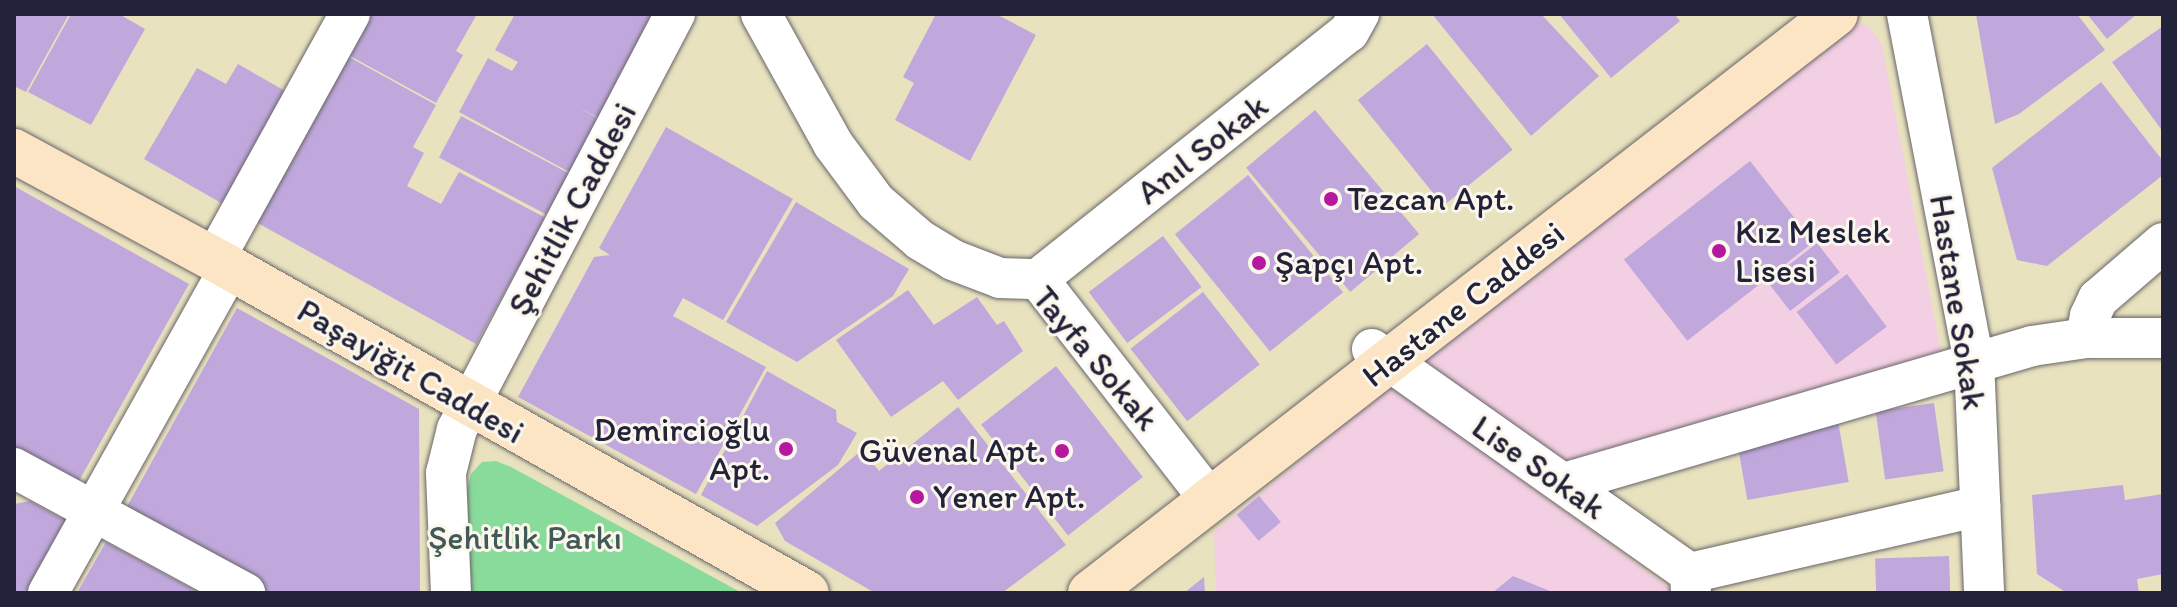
<!DOCTYPE html>
<html>
<head>
<meta charset="utf-8">
<style>
  body { margin:0 }
  #map { position:relative; width:2177px; height:607px; overflow:hidden; background:#e9e2bf; font-family:Itim,sans-serif }
  div>[style] { position:absolute }
  .built>* { inset:0; background:#f2cfe2 }
  .green>* { inset:0; background:#89db9c }
  .building>* { inset:0; background:#c0a8dc; transform-origin:0 0 }
  .roads { filter:drop-shadow(0 0 2px #686569) drop-shadow(0 0 2px #686569) }
  .minor>* { height:40px; margin:-20px; padding:0 20px; transform-origin:20px; border-radius:20px; background:#fff }
  .secondary>* { height:44px; margin:-22px; padding:0 22px; transform-origin:22px; border-radius:22px; background:#fce5c4 }
  .dots>* { width:22px; height:22px; translate:-50% -50%; box-sizing:border-box; border:4px solid #fbf7ec; border-radius:50% }
  span { translate:-50% -50%; white-space:nowrap; text-align:center; line-height:1.15; -webkit-text-stroke:6px #fbf7ec; paint-order:stroke }
  .street-label { font-size:34px; color:#22223b }
  .poi-label { font-size:34px; color:#22223b }
  .left { translate:0 -50%; text-align:left }
  .right { translate:-100% -50%; text-align:right }
  .park-label { font-size:34px; color:#415a58 }
  .frame { position:absolute; inset:0; border:16px solid #22223b; pointer-events:none }
</style>
</head>
<body>
<div id="map">
  <div class="built">
    <div style="clip-path:polygon(1856px 21px,1869px 27px,1882px 45px,1942px 358px,1574px 467px,1418px 361px)"></div>
    <div style="clip-path:polygon(1391px 385px,1675px 592px,1675px 593px,1216px 593px,1214px 532px)"></div>
  </div>
  <div class="green">
    <div style="clip-path:polygon(496px 461px,511px 467px,742px 593px,471px 593px,467px 490px,471px 474px,482px 462px)"></div>
  </div>
  <div class="building">
    <div style="clip-path:polygon(14px 14px,69px 14px,26px 92px,14px 86px)"></div>
    <div style="clip-path:polygon(71px 14px,119px 14px,145px 29px,91px 125px,28px 92px)"></div>
    <div style="clip-path:polygon(361px 14px,477px 14px,456px 51px,463px 55px,436px 103px,341px 51px)"></div>
    <div style="clip-path:polygon(515px 14px,657px 14px,605px 121px,577px 107px,603px 121px,573px 174px,459px 112px,488px 58px,512px 71px,518px 62px,495px 50px)"></div>
    <div style="clip-path:polygon(936px 14px,996px 14px,1036px 35px,970px 161px,895px 120px,914px 83px,903px 77px)"></div>
    <div style="clip-path:polygon(1432px 14px,1541px 14px,1599px 76px,1531px 136px)"></div>
    <div style="clip-path:polygon(1559px 14px,1674px 14px,1680px 21px,1611px 78px)"></div>
    <div style="clip-path:polygon(1976px 14px,2077px 14px,2105px 50px,2019px 114px,1995px 124px)"></div>
    <div style="clip-path:polygon(2087px 14px,2137px 14px,2107px 39px)"></div>
    <div style="clip-path:polygon(2163px 26px,2163px 132px,2112px 62px)"></div>
    <div style="left:1427px;top:44px;width:136px;height:89px;rotate:51deg"></div>
    <div style="clip-path:polygon(340px 52px,436px 105px,413px 147px,424px 153px,407px 186px,441px 204px,459px 172px,546px 218px,476px 344px,254px 221px)"></div>
    <div style="clip-path:polygon(238px 64px,294px 96px,230px 208px,144px 159px,197px 68px,226px 84px)"></div>
    <div style="clip-path:polygon(2101px 82px,2163px 161px,2163px 175px,2047px 266px,2017px 260px,1992px 168px)"></div>
    <div style="left:1315px;top:110px;width:162px;height:90px;rotate:50deg"></div>
    <div style="left:461px;top:116px;width:122px;height:47px;rotate:28deg"></div>
    <div style="clip-path:polygon(666px 127px,793px 199px,723px 320px,683px 298px,673px 316px,766px 367px,696px 494px,518px 397px,594px 257px,610px 255px,599px 248px)"></div>
    <div style="left:1750px;top:161px;width:103px;height:160px;rotate:52deg"></div>
    <div style="left:1248px;top:175px;width:151px;height:94px;rotate:51deg"></div>
    <div style="clip-path:polygon(14px 186px,189px 284px,75px 488px,14px 454px)"></div>
    <div style="clip-path:polygon(796px 202px,909px 269px,893px 296px,797px 362px,726px 322px)"></div>
    <div style="left:1163px;top:236px;width:64px;height:93px;rotate:53deg"></div>
    <div style="left:1817px;top:243px;width:37px;height:63px;rotate:52deg"></div>
    <div style="left:1847px;top:274px;width:66px;height:63px;rotate:53deg"></div>
    <div style="clip-path:polygon(908px 290px,934px 325px,977px 297px,997px 325px,1004px 321px,1023px 351px,958px 400px,943px 381px,891px 417px,836px 340px)"></div>
    <div style="left:1203px;top:292px;width:92px;height:92px;rotate:52deg"></div>
    <div style="clip-path:polygon(237px 308px,419px 409px,420px 593px,270px 593px,124px 512px)"></div>
    <div style="left:1056px;top:366px;width:141px;height:95px;rotate:52deg"></div>
    <div style="clip-path:polygon(767px 371px,836px 410px,837px 422px,857px 433px,838px 465px,757px 526px,701px 495px)"></div>
    <div style="left:1934px;top:403px;width:69px;height:59px;rotate:82deg"></div>
    <div style="clip-path:polygon(958px 407px,1066px 545px,1002px 593px,875px 593px,785px 541px,775px 523px,862px 450px,879px 471px)"></div>
    <div style="left:1838px;top:421px;width:62px;height:103px;rotate:80deg"></div>
    <div style="clip-path:polygon(2123px 485px,2125px 500px,2163px 494px,2163px 574px,2137px 579px,2139px 593px,2067px 593px,2037px 574px,2032px 495px)"></div>
    <div style="left:1259px;top:496px;width:34px;height:29px;rotate:50deg"></div>
    <div style="clip-path:polygon(30px 501px,65px 520px,26px 593px,14px 593px,14px 504px)"></div>
    <div style="clip-path:polygon(106px 542px,200px 593px,77px 593px)"></div>
    <div style="left:1949px;top:556px;width:37px;height:74px;rotate:88deg"></div>
    <div style="clip-path:polygon(1513px 576px,1555px 593px,1492px 593px)"></div>
    <div style="clip-path:polygon(1204px 577px,1205px 593px,1184px 593px)"></div>
  </div>
  <div class="roads">
    <div class="minor">
      <div style="left:761px;top:14px;width:149px;rotate:61deg"></div>
      <div style="left:833px;top:144px;width:72px;rotate:53.4deg"></div>
      <div style="left:876px;top:202px;width:58px;rotate:40.8deg"></div>
      <div style="left:920px;top:240px;width:39px;rotate:31deg"></div>
      <div style="left:953px;top:260px;width:50px;rotate:21deg"></div>
      <div style="left:1000px;top:278px;width:38px;rotate:2deg"></div>
      <div style="left:1038px;top:279px;width:264px;rotate:52.1deg"></div>
      <div style="left:1907px;top:14px;width:353px;rotate:79.1deg"></div>
      <div style="left:1974px;top:361px;width:232px;rotate:87.5deg"></div>
      <div style="left:214px;top:260px;width:281px;rotate:-61.1deg"></div>
      <div style="left:1038px;top:279px;width:397px;rotate:-38.5deg"></div>
      <div style="left:1349px;top:32px;width:21px;rotate:-61deg"></div>
      <div style="left:2086px;top:338px;width:22px;rotate:-80deg"></div>
      <div style="left:2090px;top:316px;width:19px;rotate:-65deg"></div>
      <div style="left:2098px;top:299px;width:86px;rotate:-40.7deg"></div>
      <div style="left:1372px;top:349px;width:389px;rotate:35.2deg"></div>
      <div style="left:1690px;top:573px;width:20px;rotate:87deg"></div>
      <div style="left:14px;top:468px;width:263px;rotate:28.4deg"></div>
      <div style="left:1564px;top:483px;width:488px;rotate:-16.3deg"></div>
      <div style="left:2032px;top:346px;width:55px;rotate:-8.4deg"></div>
      <div style="left:2086px;top:338px;width:77px"></div>
      <div style="left:1690px;top:573px;width:298px;rotate:-13deg"></div>
      <div style="left:48px;top:593px;width:372px;rotate:-60.8deg"></div>
      <div style="left:451px;top:593px;width:120px;rotate:-92.4deg"></div>
      <div style="left:446px;top:473px;width:45px;rotate:-76deg"></div>
      <div style="left:457px;top:429px;width:469px;rotate:-62.3deg"></div>
    </div>
    <div class="secondary">
      <div style="left:14px;top:151px;width:246px;rotate:28.4deg"></div>
      <div style="left:230px;top:268px;width:662px;rotate:29.39deg"></div>
      <div style="left:1090px;top:593px;width:944px;rotate:-37.82deg"></div>
    </div>
  </div>
  <div class="dots">
    <div style="left:1331px;top:199px;background:#b5179e"></div>
    <div style="left:1719px;top:251px;background:#b5179e"></div>
    <div style="left:1259px;top:263px;background:#b5179e"></div>
    <div style="left:786px;top:449px;background:#b5179e"></div>
    <div style="left:1062px;top:451px;background:#b5179e"></div>
    <div style="left:917px;top:497px;background:#b5179e"></div>
  </div>
  <div class="street-label">
    <span style="left:1202px;top:149px;rotate:-38deg">Anıl Sokak</span>
    <span style="left:572px;top:209px;rotate:-62deg">Şehitlik Caddesi</span>
    <span style="left:1958px;top:302px;rotate:81deg">Hastane Sokak</span>
    <span style="left:1463px;top:304px;rotate:-38deg">Hastane Caddesi</span>
    <span style="left:1096px;top:358px;rotate:50deg">Tayfa Sokak</span>
    <span style="left:411px;top:371px;rotate:30deg">Paşayiğit Caddesi</span>
    <span style="left:1539px;top:467px;rotate:35deg">Lise Sokak</span>
  </div>
  <div class="poi-label">
    <span class="left" style="left:1347px;top:199px">Tezcan Apt.</span>
    <span class="left" style="left:1735px;top:251px">Kız Meslek<br>Lisesi</span>
    <span class="left" style="left:1275px;top:263px">Şapçı Apt.</span>
    <span class="right" style="left:770px;top:449px">Demircioğlu<br>Apt.</span>
    <span class="right" style="left:1046px;top:451px">Güvenal Apt.</span>
    <span class="left" style="left:933px;top:497px">Yener Apt.</span>
  </div>
  <div class="park-label">
    <span style="left:525px;top:538px">Şehitlik Parkı</span>
  </div>
  <div class="frame"></div>
</div>
</body>
</html>
